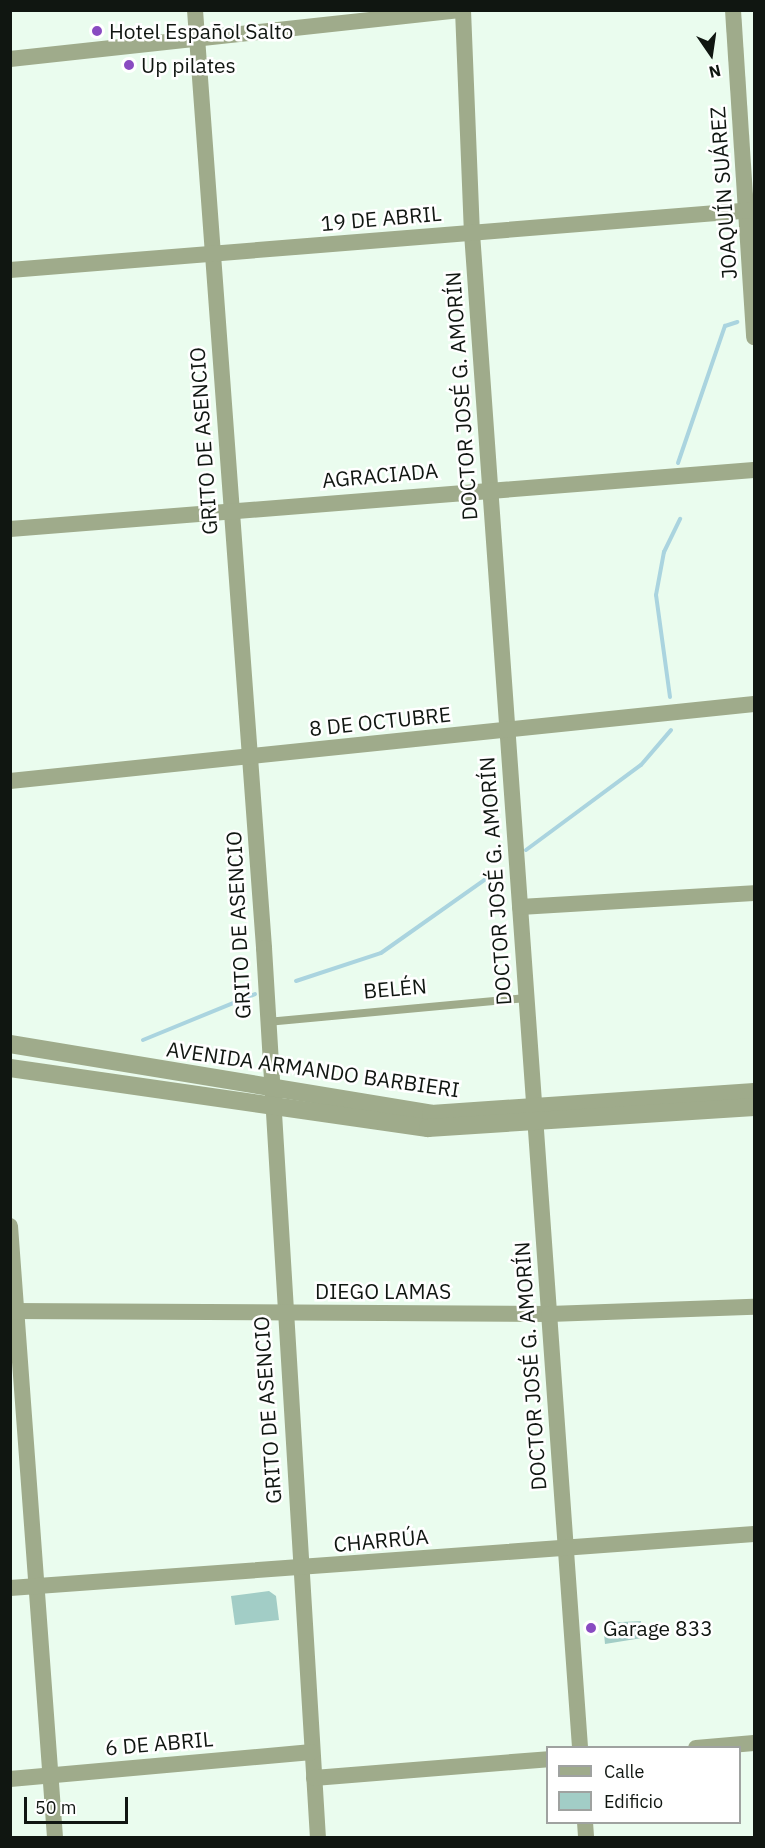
<!DOCTYPE html>
<html>
<head>
<meta charset="utf-8">
<style>
  body { margin:0 }
  #map { position:relative; width:765px; height:1848px; overflow:hidden; background:#eafcee; font-family:"IBM Plex Sans",sans-serif }
  div>[style] { position:absolute }
  .stream>* { height:4px; margin:-2px; padding:0 2px; transform-origin:2px; border-radius:2px; background:#aad4df }
  .building>* { inset:0; background:#a2cdc6 }
  .service>* { height:8px; margin:-4px; padding:0 4px; transform-origin:4px; border-radius:4px; background:#9fab8b }
  .minor>* { height:16px; margin:-8px; padding:0 8px; transform-origin:8px; border-radius:8px; background:#9fab8b }
  .tertiary>* { height:18px; margin:-9px; padding:0 9px; transform-origin:9px; border-radius:9px; background:#9fab8b }
  .dots>* { width:16px; height:16px; translate:-50% -50%; box-sizing:border-box; border:3px solid #fff; border-radius:50% }
  span { translate:-50% -50%; white-space:nowrap; text-align:center; line-height:1.15; -webkit-text-stroke:5px #fff; paint-order:stroke }
  .poi-label { font-size:21px; color:#101611 }
  .left { translate:0 -50%; text-align:left }
  .street-label { font-size:21px; color:#101611 }
  .frame { position:absolute; inset:0; border:12px solid #101611; pointer-events:none }
  .legend { position:absolute; left:546px; top:1746px; width:195px; height:78px; box-sizing:border-box; background:#fff; border:2px solid #9fa2a0; margin:0; padding:8px 10px; list-style:none; font-size:18px; color:#101611 }
  .legend li { display:flex; align-items:center; gap:12px; height:30px }
  .legend b { width:30px; border:2px solid #9fa2a0 }
  .north { position:absolute; left:681px; top:24px; width:60px; height:60px; -webkit-text-stroke:4px #fff; paint-order:stroke; rotate:167deg; font-size:16px; font-weight:700; line-height:24px; text-align:center; color:#101611 }
  .north::after { content:''; display:block; margin:auto; width:21px; height:27px; background:#101611; clip-path:polygon(50% 0,100% 100%,50% 72%,0 100%) }
  .scale { position:absolute; left:24px; top:1797px; width:104px; height:27px; box-sizing:border-box; border:3px solid #101611; border-top:0; padding-left:8px; font-size:18px; line-height:21px; white-space:nowrap; color:#101611; -webkit-text-stroke:4px #fff; paint-order:stroke }
</style>
</head>
<body>
<div id="map">
  <div class="stream">
    <div style="left:678px;top:463px;width:145px;rotate:-71.1deg"></div>
    <div style="left:725px;top:326px;width:13px;rotate:-18deg"></div>
    <div style="left:670px;top:697px;width:103px;rotate:-97.8deg"></div>
    <div style="left:656px;top:595px;width:44px;rotate:-79.5deg"></div>
    <div style="left:664px;top:552px;width:37px;rotate:-64deg"></div>
    <div style="left:526px;top:850px;width:143px;rotate:-36.5deg"></div>
    <div style="left:641px;top:765px;width:46px;rotate:-49.4deg"></div>
    <div style="left:296px;top:981px;width:89px;rotate:-18.2deg"></div>
    <div style="left:381px;top:953px;width:141px;rotate:-35.2deg"></div>
    <div style="left:143px;top:1040px;width:121px;rotate:-22.3deg"></div>
  </div>
  <div class="building">
    <div style="clip-path:polygon(269px 1591px,276px 1596px,279px 1620px,235px 1625px,231px 1596px)"></div>
    <div style="clip-path:polygon(641px 1621px,642px 1638px,605px 1644px,603px 1623px)"></div>
  </div>
  <div class="service">
    <div style="left:267px;top:1022px;width:260px;rotate:-5.3deg"></div>
  </div>
  <div class="minor">
    <div style="left:195px;top:10px;width:941px;rotate:85.79deg"></div>
    <div style="left:264px;top:948px;width:892px;rotate:86.53deg"></div>
    <div style="left:463px;top:10px;width:223px;rotate:87.7deg"></div>
    <div style="left:472px;top:233px;width:1519px;rotate:85.92deg"></div>
    <div style="left:733px;top:10px;width:328px;rotate:86.3deg"></div>
    <div style="left:10px;top:59px;width:455px;rotate:-6.2deg"></div>
    <div style="left:10px;top:270px;width:746px;rotate:-4.61deg"></div>
    <div style="left:10px;top:529px;width:746px;rotate:-4.53deg"></div>
    <div style="left:10px;top:781px;width:748px;rotate:-5.91deg"></div>
    <div style="left:520px;top:907px;width:234px;rotate:-3.4deg"></div>
    <div style="left:10px;top:1226px;width:614px;rotate:85.79deg"></div>
    <div style="left:10px;top:1311px;width:539px;rotate:0.32deg"></div>
    <div style="left:549px;top:1314px;width:205px;rotate:-2deg"></div>
    <div style="left:10px;top:1588px;width:746px;rotate:-4.15deg"></div>
    <div style="left:696px;top:1748px;width:58px;rotate:-4.9deg"></div>
    <div style="left:314px;top:1778px;width:235px;rotate:-4.6deg"></div>
    <div style="left:10px;top:1779px;width:303px;rotate:-5.1deg"></div>
    <div style="left:585px;top:1822px;width:16px;rotate:86deg"></div>
  </div>
  <div class="tertiary">
    <div style="left:10px;top:1044px;width:427px;rotate:9.4deg"></div>
    <div style="left:431px;top:1114px;width:324px;rotate:-3.9deg"></div>
    <div style="left:10px;top:1068px;width:422px;rotate:8.2deg"></div>
    <div style="left:428px;top:1128px;width:327px;rotate:-3.7deg"></div>
  </div>
  <div class="dots">
    <div style="left:97px;top:31px;background:#894bc1"></div>
    <div style="left:129px;top:65px;background:#894bc1"></div>
    <div style="left:591px;top:1628px;background:#894bc1"></div>
  </div>
  <div class="poi-label">
    <span class="left" style="left:109px;top:31px">Hotel Español Salto</span>
    <span class="left" style="left:141px;top:65px">Up pilates</span>
    <span class="left" style="left:603px;top:1628px">Garage 833</span>
  </div>
  <div class="street-label">
    <span style="left:723px;top:193px;rotate:-94deg">JOAQUÍN SUÁREZ</span>
    <span style="left:381px;top:218px;rotate:-5deg">19 DE ABRIL</span>
    <span style="left:461px;top:396px;rotate:-94deg">DOCTOR JOSÉ G. AMORÍN</span>
    <span style="left:203px;top:441px;rotate:-94deg">GRITO DE ASENCIO</span>
    <span style="left:380px;top:475px;rotate:-5deg">AGRACIADA</span>
    <span style="left:380px;top:721px;rotate:-6deg">8 DE OCTUBRE</span>
    <span style="left:495px;top:881px;rotate:-94deg">DOCTOR JOSÉ G. AMORÍN</span>
    <span style="left:238px;top:925px;rotate:-93deg">GRITO DE ASENCIO</span>
    <span style="left:395px;top:988px;rotate:-5deg">BELÉN</span>
    <span style="left:313px;top:1069px;rotate:8deg">AVENIDA ARMANDO BARBIERI</span>
    <span style="left:383px;top:1291px">DIEGO LAMAS</span>
    <span style="left:530px;top:1366px;rotate:-94deg">DOCTOR JOSÉ G. AMORÍN</span>
    <span style="left:267px;top:1410px;rotate:-94deg">GRITO DE ASENCIO</span>
    <span style="left:381px;top:1540px;rotate:-5deg">CHARRÚA</span>
    <span style="left:159px;top:1743px;rotate:-5deg">6 DE ABRIL</span>
  </div>
  <div class="frame"></div>
  <ul class="legend">
  <li><b style="height:8px;background:#9fab8b"></b>Calle</li>
  <li><b style="height:16px;background:#a2cdc6"></b>Edificio</li>
  </ul>
  <div class="north">N</div>
  <div class="scale">50 m</div>
</div>
</body>
</html>
